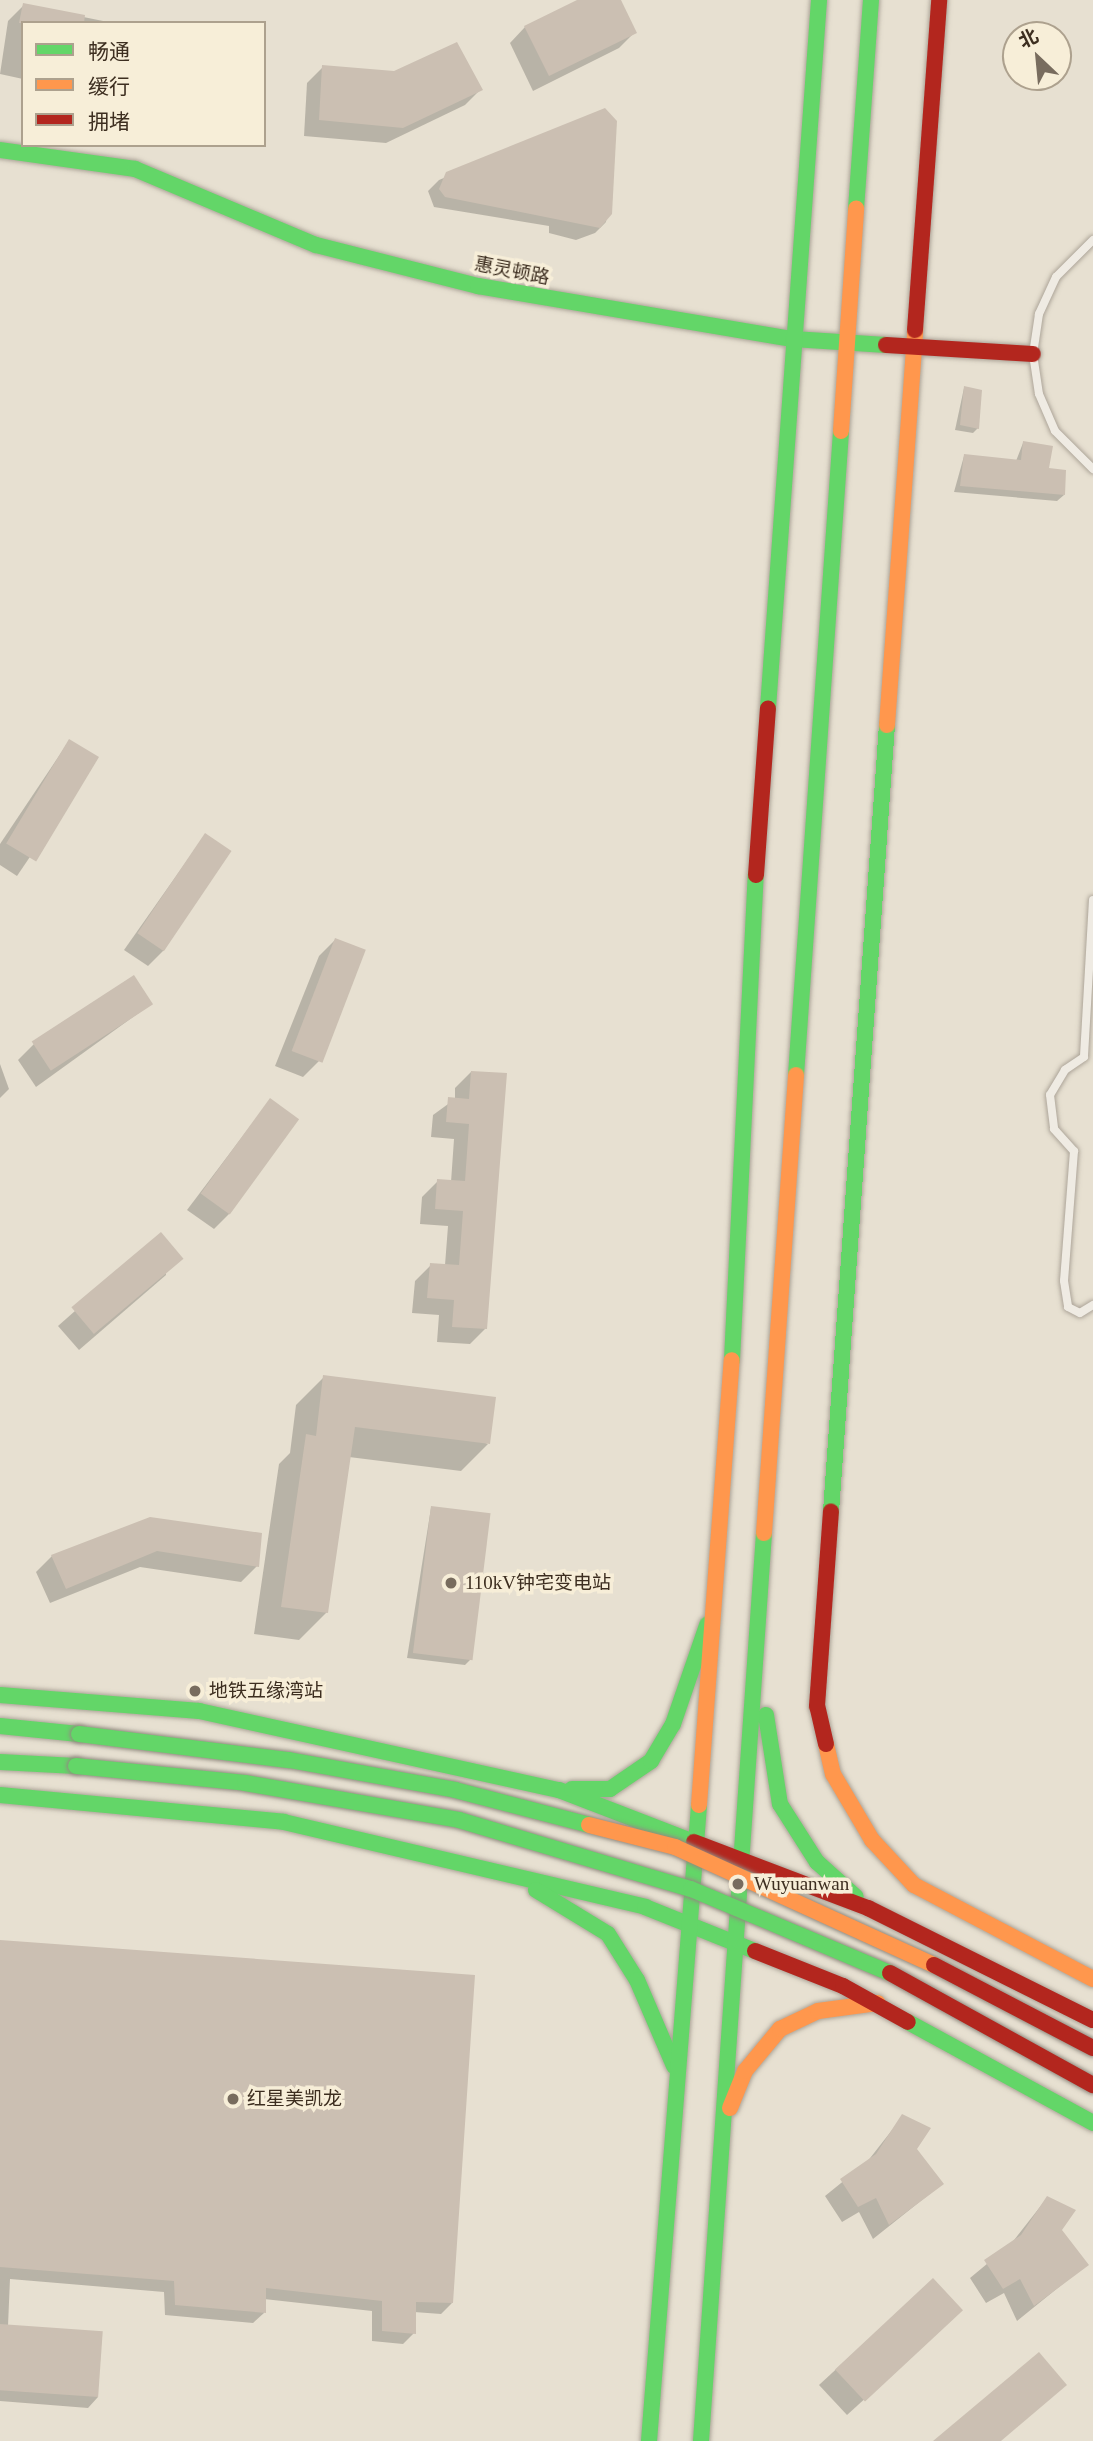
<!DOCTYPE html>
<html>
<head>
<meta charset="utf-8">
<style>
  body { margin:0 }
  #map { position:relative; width:1093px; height:2441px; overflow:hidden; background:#e7e0d1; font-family:"Times New Roman","Noto Sans SC",serif }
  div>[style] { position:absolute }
  .shadow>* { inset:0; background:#0003 }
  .building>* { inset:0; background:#cbbfb2; transform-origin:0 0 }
  .roads { filter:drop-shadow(0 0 2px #ada599) drop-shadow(0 0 2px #ada599) }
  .lane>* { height:8px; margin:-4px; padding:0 4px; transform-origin:4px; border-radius:4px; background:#efebe3 }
  .fast>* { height:16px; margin:-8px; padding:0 8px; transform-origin:8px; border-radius:8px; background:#63d668 }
  .slow>* { height:16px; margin:-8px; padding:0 8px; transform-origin:8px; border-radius:8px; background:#ff974d }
  .jam>* { height:16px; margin:-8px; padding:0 8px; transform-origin:8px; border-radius:8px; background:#b3261e }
  .bridges { filter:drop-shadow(0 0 2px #928b80) drop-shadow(0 0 2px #928b80) }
  .fast-bridge>* { height:16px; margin:-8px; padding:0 8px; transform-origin:8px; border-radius:8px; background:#63d668 }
  .slow-bridge>* { height:16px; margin:-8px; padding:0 8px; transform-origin:8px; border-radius:8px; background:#ff974d }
  .jam-bridge>* { height:16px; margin:-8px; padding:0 8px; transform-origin:8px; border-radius:8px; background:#b3261e }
  .dots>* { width:19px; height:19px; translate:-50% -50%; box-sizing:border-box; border:4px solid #f7eed8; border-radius:50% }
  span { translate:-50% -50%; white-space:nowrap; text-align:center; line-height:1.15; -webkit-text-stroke:7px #f7eed8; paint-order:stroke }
  .street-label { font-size:19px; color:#3d2e20 }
  .poi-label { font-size:19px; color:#3d2e20 }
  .left { translate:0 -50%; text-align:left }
  .legend { position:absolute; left:21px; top:21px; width:245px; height:126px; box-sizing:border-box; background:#f7eed8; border:2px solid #ada18e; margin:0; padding:9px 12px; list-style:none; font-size:21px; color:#3d2e20 }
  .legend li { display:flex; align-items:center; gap:14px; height:35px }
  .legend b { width:35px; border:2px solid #ada18e }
  .north { position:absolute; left:1002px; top:21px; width:70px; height:70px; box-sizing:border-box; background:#f7eed8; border:2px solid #ada18e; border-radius:50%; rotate:334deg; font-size:19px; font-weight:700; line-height:28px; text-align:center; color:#3d2e20 }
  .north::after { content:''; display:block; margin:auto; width:24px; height:32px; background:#786c5e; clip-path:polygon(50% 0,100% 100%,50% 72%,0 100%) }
</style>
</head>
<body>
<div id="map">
  <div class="shadow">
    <div style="clip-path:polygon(581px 0,619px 0,635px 32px,619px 48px,533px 91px,510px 43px,525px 27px)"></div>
    <div style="clip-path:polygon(24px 5px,113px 23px,23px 23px,23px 79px,0 74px,8px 21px)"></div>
    <div style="clip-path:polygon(323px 67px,481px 89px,465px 105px,386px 143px,304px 136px,307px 83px)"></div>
    <div style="clip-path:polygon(605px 110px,615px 122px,606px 222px,595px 233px,576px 240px,549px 233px,549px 226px,434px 207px,428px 191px,439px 180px)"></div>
    <div style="clip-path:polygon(964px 388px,978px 428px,973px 433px,955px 430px)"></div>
    <div style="clip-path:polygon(1023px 443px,1064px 495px,1057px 501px,954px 492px,964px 456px,1016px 461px)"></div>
    <div style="clip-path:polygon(69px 741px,97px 758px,17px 876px,0 865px,0 844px)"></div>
    <div style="clip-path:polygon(205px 835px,164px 950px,148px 966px,124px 950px)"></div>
    <div style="clip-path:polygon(335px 940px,319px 1061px,303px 1077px,275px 1066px,319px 956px)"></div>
    <div style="clip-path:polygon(151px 1004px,36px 1087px,18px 1060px,34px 1044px)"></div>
    <div style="clip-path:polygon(0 1064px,9px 1089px,0 1098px)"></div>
    <div style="clip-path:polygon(471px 1072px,486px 1328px,470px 1344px,437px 1342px,439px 1315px,412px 1313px,415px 1281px,431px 1265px,445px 1265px,448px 1226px,420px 1224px,422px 1197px,438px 1181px,451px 1182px,454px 1139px,431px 1137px,433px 1115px,455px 1099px,455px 1088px)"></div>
    <div style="clip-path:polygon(270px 1100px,230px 1213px,214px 1229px,187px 1210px)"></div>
    <div style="clip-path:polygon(161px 1235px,166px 1275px,79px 1350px,58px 1326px)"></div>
    <div style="clip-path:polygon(324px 1377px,488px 1444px,461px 1471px,349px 1457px,327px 1612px,299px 1640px,254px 1634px,279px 1464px,290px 1453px,296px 1405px)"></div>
    <div style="clip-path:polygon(431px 1508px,470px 1660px,465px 1665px,407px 1658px)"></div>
    <div style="clip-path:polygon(150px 1519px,257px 1566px,241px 1582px,140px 1567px,50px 1603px,36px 1572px,52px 1556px)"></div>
    <div style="clip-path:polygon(0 1942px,452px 2303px,441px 2314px,414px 2312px,414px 2333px,403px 2344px,372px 2341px,372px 2311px,264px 2299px,264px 2313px,253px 2323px,165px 2315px,164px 2292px,10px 2279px,8px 2326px,98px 2397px,88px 2408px,0 2401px)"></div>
    <div style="clip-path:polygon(903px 2116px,915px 2149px,942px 2184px,873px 2239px,859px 2212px,842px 2222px,825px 2196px,867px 2162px)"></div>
    <div style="clip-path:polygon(1047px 2198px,1060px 2230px,1086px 2265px,1017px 2321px,1004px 2293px,986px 2303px,970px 2278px,1011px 2244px)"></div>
    <div style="clip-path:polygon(933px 2280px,945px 2326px,847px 2415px,819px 2385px)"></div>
  </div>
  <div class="building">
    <div style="clip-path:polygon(577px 0,621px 0,637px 33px,549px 76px,524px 26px)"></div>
    <div style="clip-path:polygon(23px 3px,85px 15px,84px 23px,19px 23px)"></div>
    <div style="clip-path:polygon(457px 42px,483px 90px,403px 128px,319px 120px,322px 65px,394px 71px)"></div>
    <div style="clip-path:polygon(605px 108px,617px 121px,612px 214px,600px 228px,445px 197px,439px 189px,446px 172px)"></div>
    <div style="clip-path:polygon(964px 386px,982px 390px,979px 429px,960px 425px)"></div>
    <div style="clip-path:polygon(1023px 441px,1053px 446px,1049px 468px,1066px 470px,1065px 495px,960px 486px,964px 454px,1021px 460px)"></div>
    <div style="left:69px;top:739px;width:35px;height:122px;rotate:31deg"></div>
    <div style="left:205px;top:833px;width:32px;height:121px;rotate:34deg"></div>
    <div style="left:335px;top:938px;width:33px;height:121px;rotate:21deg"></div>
    <div style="left:134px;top:975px;width:35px;height:122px;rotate:57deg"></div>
    <div style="clip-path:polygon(471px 1071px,507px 1073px,487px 1329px,452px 1327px,454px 1300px,427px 1298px,430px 1263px,459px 1265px,463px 1211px,435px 1209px,437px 1179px,465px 1181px,469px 1124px,446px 1122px,448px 1097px,469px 1099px)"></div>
    <div style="left:270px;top:1098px;width:36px;height:118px;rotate:36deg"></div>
    <div style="left:161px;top:1232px;width:35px;height:117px;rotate:50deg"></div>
    <div style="clip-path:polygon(323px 1375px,496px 1397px,490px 1444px,355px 1427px,328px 1613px,281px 1607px,306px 1434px,316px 1436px)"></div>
    <div style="left:431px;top:1506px;width:60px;height:148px;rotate:7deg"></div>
    <div style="clip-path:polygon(150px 1517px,262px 1533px,259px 1567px,157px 1551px,66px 1589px,51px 1555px)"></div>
    <div style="clip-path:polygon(0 1940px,475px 1975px,453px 2303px,416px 2302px,416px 2334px,382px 2331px,382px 2301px,266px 2288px,266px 2313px,175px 2305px,174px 2281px,0 2267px)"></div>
    <div style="clip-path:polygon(902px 2114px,931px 2128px,917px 2149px,944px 2184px,889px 2225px,876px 2198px,858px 2207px,840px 2179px,876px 2154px)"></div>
    <div style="clip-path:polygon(1047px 2196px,1076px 2210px,1062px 2230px,1089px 2265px,1034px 2306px,1020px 2279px,1003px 2289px,984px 2260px,1021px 2235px)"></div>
    <div style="left:933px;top:2278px;width:44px;height:134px;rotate:47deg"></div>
    <div style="left:0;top:2324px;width:103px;height:66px;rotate:4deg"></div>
    <div style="clip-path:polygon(1039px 2352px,1067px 2385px,1001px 2441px,933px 2441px)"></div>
  </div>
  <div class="roads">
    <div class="lane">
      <div style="left:1093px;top:240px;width:52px;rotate:135deg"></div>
      <div style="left:1056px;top:277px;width:41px;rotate:114.7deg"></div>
      <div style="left:1039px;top:314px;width:40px;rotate:98.5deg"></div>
      <div style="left:1033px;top:354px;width:40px;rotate:81.5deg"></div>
      <div style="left:1039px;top:394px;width:40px;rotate:66.6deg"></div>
      <div style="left:1055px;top:431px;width:54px;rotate:45deg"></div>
      <div style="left:1093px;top:900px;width:157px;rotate:93.3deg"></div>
      <div style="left:1084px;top:1057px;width:23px;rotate:146deg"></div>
      <div style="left:1065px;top:1070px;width:29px;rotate:121deg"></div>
      <div style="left:1050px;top:1095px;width:34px;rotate:83deg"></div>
      <div style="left:1054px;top:1129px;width:30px;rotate:48deg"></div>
      <div style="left:1074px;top:1151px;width:130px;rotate:94.4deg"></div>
      <div style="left:1064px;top:1281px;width:26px;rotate:81deg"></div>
      <div style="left:1068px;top:1307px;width:13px;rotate:27deg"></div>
      <div style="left:1080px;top:1313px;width:15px;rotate:-32deg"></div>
    </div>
    <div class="fast">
      <div style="left:0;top:150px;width:136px;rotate:8deg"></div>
      <div style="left:135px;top:169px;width:196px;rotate:22.8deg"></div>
      <div style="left:316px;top:245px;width:167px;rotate:14.2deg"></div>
      <div style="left:478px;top:286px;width:319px;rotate:9.6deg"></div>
      <div style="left:793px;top:339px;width:93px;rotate:3.7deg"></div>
      <div style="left:856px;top:209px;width:210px;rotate:-85.9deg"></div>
      <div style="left:768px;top:708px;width:710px;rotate:-85.88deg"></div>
      <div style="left:796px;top:1075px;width:646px;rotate:-86deg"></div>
      <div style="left:732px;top:1360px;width:486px;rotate:-87.2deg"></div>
      <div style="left:831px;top:1512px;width:789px;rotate:-85.93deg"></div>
      <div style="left:0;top:1695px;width:200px;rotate:4.6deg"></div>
      <div style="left:199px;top:1711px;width:369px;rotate:12.4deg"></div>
      <div style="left:559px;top:1790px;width:145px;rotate:21.1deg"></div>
      <div style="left:766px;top:1715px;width:90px;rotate:81.1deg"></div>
      <div style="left:780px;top:1804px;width:69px;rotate:57.5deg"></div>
      <div style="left:817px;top:1862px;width:52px;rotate:41.9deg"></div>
      <div style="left:0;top:1726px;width:79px;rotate:5.8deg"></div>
      <div style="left:0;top:1762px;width:76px;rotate:3deg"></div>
      <div style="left:572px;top:1789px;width:38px"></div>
      <div style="left:610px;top:1789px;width:50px;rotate:-34.3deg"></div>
      <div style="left:651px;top:1761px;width:43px;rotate:-59.3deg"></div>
      <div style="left:673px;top:1724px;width:105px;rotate:-71deg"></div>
      <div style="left:0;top:1795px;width:285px;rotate:5.4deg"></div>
      <div style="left:284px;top:1822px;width:371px;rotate:13.2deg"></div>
      <div style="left:645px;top:1907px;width:118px;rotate:21.8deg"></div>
      <div style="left:536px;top:1890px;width:84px;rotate:31.4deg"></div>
      <div style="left:608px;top:1934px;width:54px;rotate:57.8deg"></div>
      <div style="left:637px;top:1980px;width:94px;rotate:66.7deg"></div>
      <div style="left:908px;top:2022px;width:211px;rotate:28.6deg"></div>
      <div style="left:649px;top:2441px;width:638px;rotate:-85.5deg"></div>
      <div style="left:701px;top:2441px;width:910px;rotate:-86.03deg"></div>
    </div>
    <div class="slow">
      <div style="left:841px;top:431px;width:223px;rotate:-86.1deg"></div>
      <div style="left:887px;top:725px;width:396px;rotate:-85.9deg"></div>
      <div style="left:764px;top:1533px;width:459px;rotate:-86deg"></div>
      <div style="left:826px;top:1744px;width:31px;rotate:77deg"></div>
      <div style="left:833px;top:1774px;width:77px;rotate:59.4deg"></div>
      <div style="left:872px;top:1840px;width:62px;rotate:47deg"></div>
      <div style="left:914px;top:1885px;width:202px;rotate:27.7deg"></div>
      <div style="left:699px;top:1805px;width:446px;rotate:-85.8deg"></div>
      <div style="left:730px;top:2108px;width:40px;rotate:-68deg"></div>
      <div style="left:745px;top:2071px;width:55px;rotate:-50.2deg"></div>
      <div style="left:780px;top:2029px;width:42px;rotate:-25.3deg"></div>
      <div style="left:818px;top:2011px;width:60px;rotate:-7.7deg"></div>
    </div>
    <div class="jam">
      <div style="left:915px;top:330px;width:331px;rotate:-85.8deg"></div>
      <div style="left:886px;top:345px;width:147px;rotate:3.5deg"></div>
      <div style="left:756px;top:875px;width:167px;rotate:-85.9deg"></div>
      <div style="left:826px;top:1744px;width:39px;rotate:-103deg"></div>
      <div style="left:817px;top:1706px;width:195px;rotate:-85.9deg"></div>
      <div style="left:694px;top:1842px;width:186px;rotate:20.8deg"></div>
      <div style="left:868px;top:1908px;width:251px;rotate:26.5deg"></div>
      <div style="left:755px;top:1951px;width:95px;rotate:21.7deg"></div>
      <div style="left:843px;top:1986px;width:74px;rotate:29deg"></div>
    </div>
  </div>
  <div class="bridges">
    <div class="fast-bridge">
      <div style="left:79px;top:1734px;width:212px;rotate:7.1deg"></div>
      <div style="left:289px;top:1760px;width:169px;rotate:10.2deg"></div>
      <div style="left:455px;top:1790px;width:138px;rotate:14.6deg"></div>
      <div style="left:76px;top:1766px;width:170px;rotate:5.7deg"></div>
      <div style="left:245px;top:1783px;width:217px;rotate:9.8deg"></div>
      <div style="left:459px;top:1820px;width:242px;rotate:16.6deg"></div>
      <div style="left:691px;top:1889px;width:216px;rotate:22.9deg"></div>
    </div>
    <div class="slow-bridge">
      <div style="left:589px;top:1825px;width:89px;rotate:14.3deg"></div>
      <div style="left:675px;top:1847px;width:285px;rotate:24.5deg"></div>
    </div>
    <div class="jam-bridge">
      <div style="left:934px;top:1965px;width:179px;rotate:27.6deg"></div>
      <div style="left:890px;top:1973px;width:232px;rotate:28.9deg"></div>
    </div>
  </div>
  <div class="dots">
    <div style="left:451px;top:1583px;background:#786c5e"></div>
    <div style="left:195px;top:1691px;background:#786c5e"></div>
    <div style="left:738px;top:1884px;background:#786c5e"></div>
    <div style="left:233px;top:2099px;background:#786c5e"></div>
  </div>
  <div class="street-label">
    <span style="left:512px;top:271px;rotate:11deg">惠灵顿路</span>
  </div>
  <div class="poi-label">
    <span class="left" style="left:465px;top:1583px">110kV钟宅变电站</span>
    <span class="left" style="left:209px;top:1691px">地铁五缘湾站</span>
    <span class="left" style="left:754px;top:1884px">Wuyuanwan</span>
    <span class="left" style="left:247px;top:2099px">红星美凯龙</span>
  </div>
  <ul class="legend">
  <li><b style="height:9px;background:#63d668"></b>畅通</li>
  <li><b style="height:9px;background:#ff974d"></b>缓行</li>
  <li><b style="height:9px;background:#b3261e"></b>拥堵</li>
  </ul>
  <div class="north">北</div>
</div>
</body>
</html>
